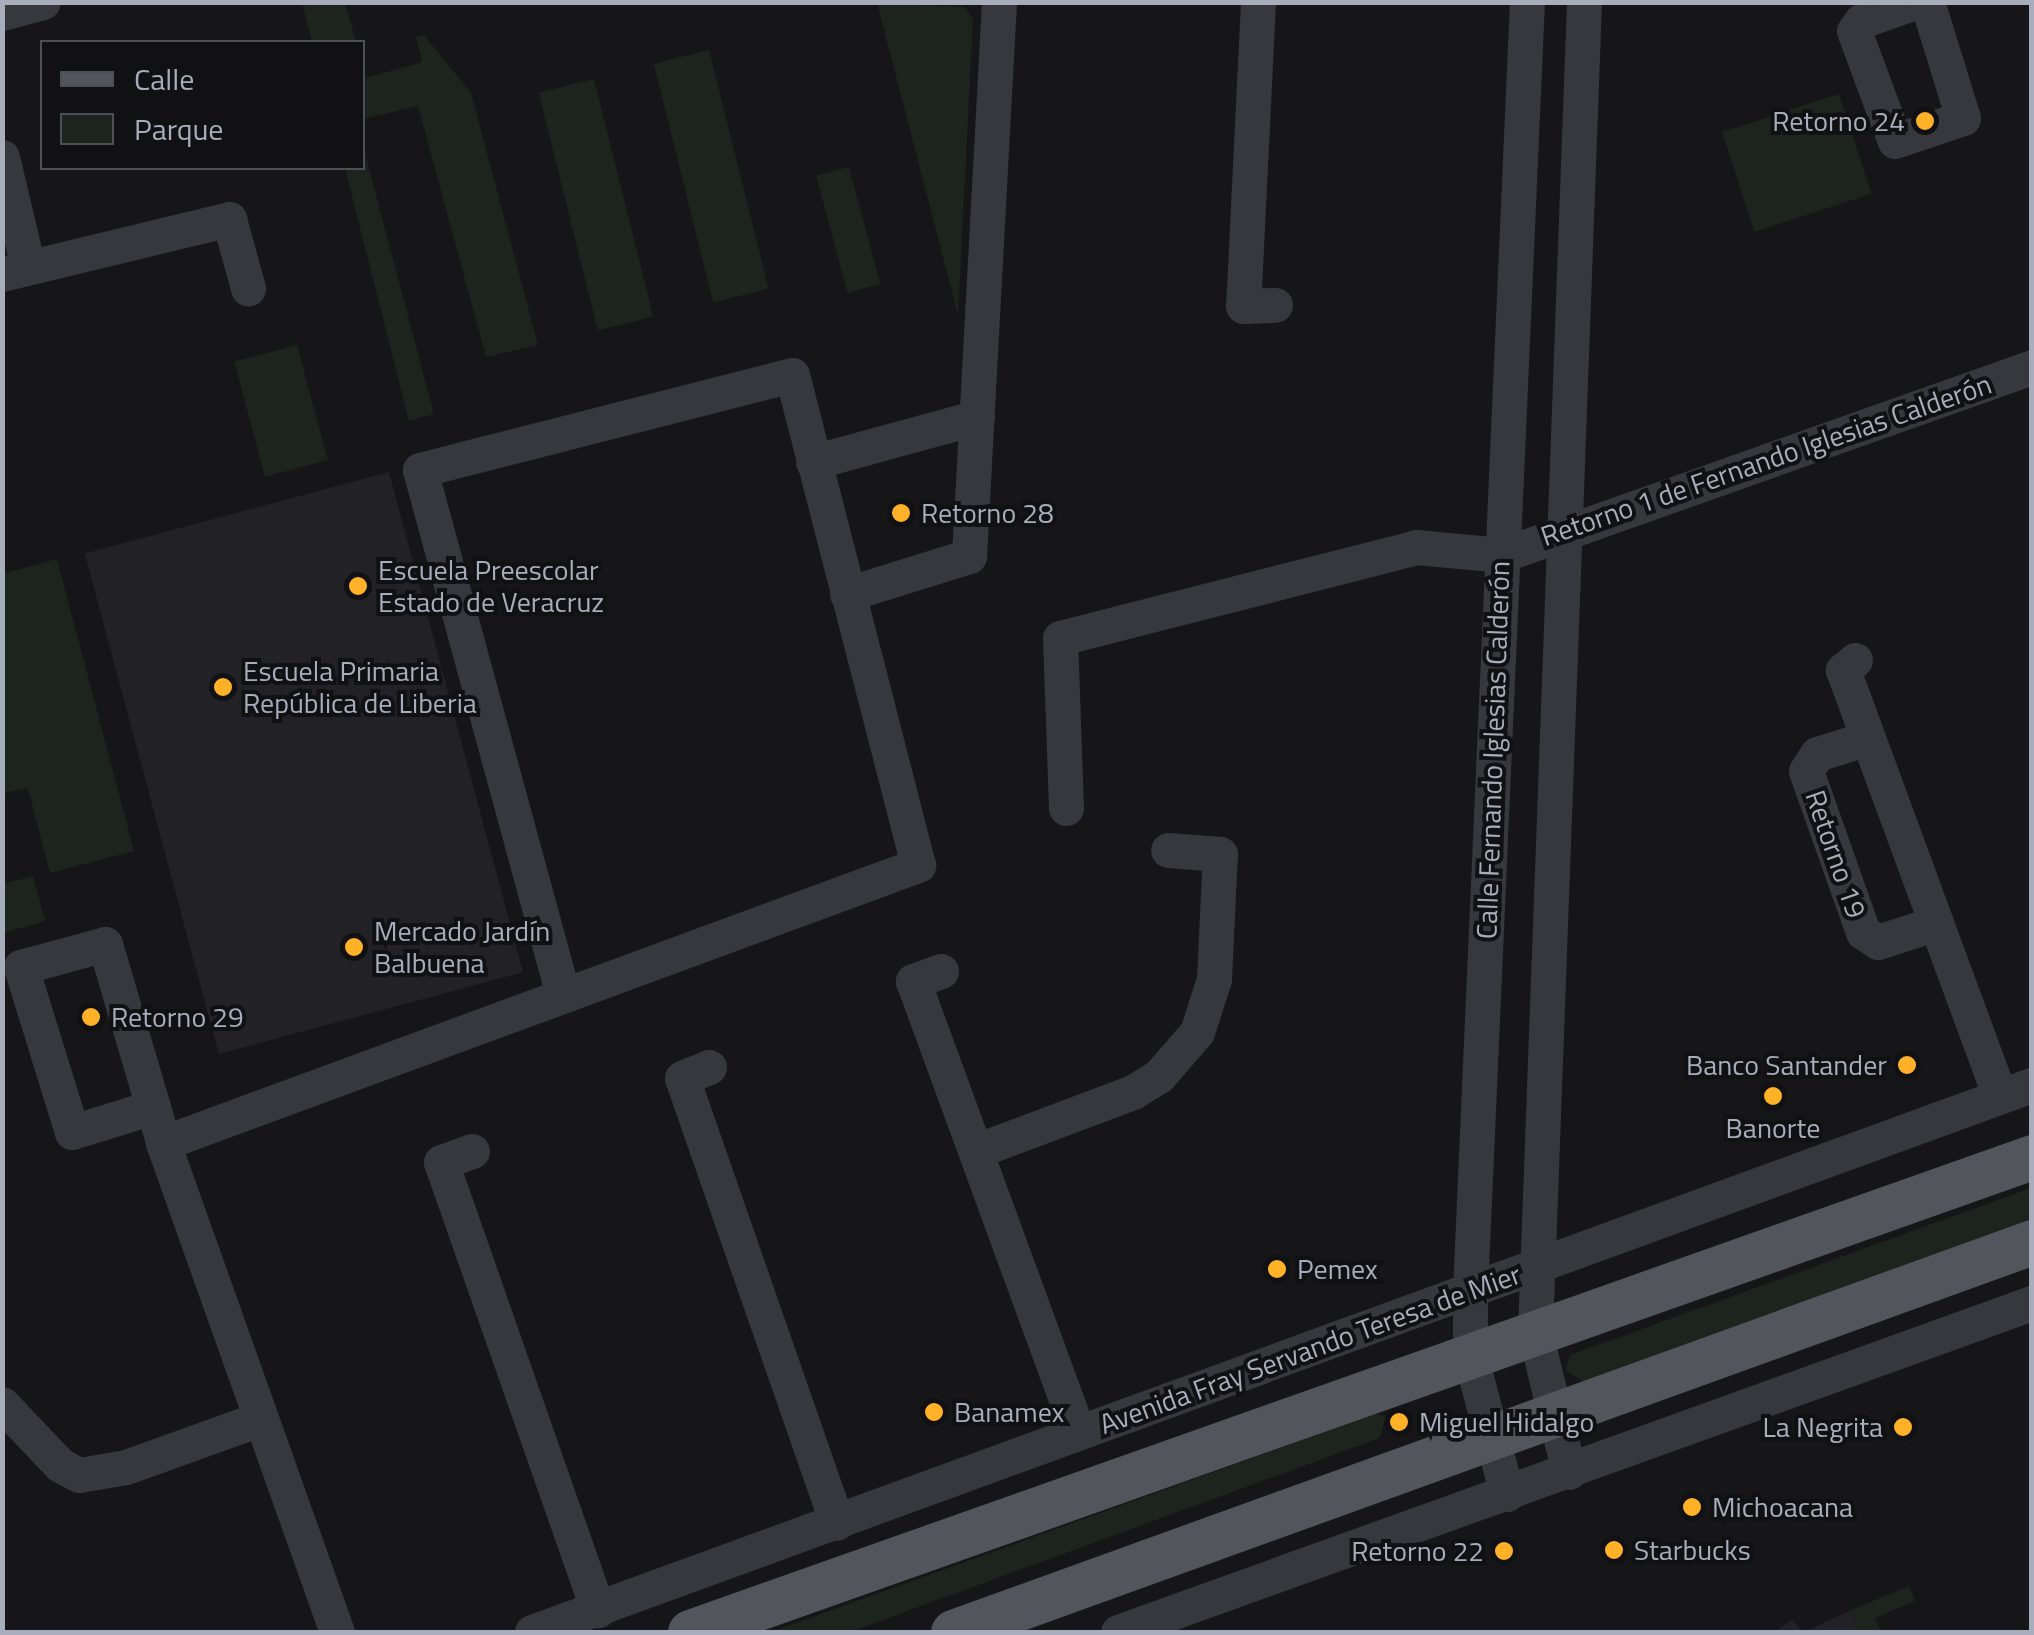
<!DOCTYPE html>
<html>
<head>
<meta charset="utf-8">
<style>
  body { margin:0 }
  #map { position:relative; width:2034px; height:1635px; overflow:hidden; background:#161619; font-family:"Titillium Web",sans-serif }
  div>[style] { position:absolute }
  .built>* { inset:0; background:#222226; transform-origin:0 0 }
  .green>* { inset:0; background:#1c241d; transform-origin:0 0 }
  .minor>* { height:35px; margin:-17.5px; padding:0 17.5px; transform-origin:17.5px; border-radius:17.5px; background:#37383e }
  .major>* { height:45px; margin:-22.5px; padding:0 22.5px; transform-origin:22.5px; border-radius:22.5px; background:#53555d }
  .dots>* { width:28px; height:28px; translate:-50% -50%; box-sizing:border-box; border:5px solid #111114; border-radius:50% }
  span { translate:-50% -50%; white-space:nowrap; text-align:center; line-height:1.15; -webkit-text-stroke:8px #111114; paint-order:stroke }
  .poi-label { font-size:28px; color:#a7adba }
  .right { translate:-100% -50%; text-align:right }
  .left { translate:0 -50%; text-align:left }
  .street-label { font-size:28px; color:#a7adba }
  .frame { position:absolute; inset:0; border:5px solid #a7adba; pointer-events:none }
  .legend { position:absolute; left:40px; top:40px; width:325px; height:130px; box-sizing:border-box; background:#111114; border:2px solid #4d4f56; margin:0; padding:12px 18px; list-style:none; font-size:30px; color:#a7adba }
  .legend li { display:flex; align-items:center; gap:20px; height:50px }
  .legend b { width:50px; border:2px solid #4d4f56 }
</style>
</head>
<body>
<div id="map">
  <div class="built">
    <div style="left:389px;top:472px;width:518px;height:315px;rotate:75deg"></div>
    <div style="clip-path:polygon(1851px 1610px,1860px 1632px,1774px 1632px,1792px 1620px,1804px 1632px)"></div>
  </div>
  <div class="green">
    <div style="clip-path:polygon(302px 3px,345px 3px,356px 42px,312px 42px)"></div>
    <div style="clip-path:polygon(877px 3px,965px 7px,973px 19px,958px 315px)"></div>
    <div style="clip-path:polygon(424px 35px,471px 93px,538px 345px,486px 357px,418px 106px,363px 119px,363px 67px,366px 78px,422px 62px,416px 37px)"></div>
    <div style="left:709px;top:50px;width:246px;height:57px;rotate:76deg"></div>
    <div style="left:594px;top:79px;width:245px;height:57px;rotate:76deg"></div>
    <div style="left:1839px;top:94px;width:105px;height:123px;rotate:72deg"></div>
    <div style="clip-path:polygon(363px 146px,434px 414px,409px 421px,345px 168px,362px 168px)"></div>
    <div style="left:849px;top:167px;width:121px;height:34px;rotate:75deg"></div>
    <div style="left:297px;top:345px;width:119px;height:65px;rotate:75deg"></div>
    <div style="clip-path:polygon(57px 559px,134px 851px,50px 873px,28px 788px,3px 793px,2px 574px)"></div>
    <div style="clip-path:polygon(33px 876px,45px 921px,3px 933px,3px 884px)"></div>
    <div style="clip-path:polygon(2031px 1188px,2031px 1222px,1591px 1387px,1565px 1370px,1570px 1355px)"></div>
    <div style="clip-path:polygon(1374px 1414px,1386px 1416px,1380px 1438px,850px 1632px,771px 1632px)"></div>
    <div style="clip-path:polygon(1909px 1586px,1915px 1601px,1875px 1618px,1881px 1632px,1860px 1632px,1851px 1610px)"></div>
  </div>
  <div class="minor">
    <div style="left:1258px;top:2px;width:304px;rotate:92.8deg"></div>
    <div style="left:1243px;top:306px;width:32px;rotate:-2deg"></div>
    <div style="left:1915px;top:2px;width:57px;rotate:160.6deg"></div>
    <div style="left:1861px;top:21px;width:12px;rotate:125deg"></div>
    <div style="left:1854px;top:31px;width:117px;rotate:69.6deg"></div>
    <div style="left:1895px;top:141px;width:72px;rotate:-18.7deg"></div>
    <div style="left:1963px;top:118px;width:121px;rotate:-107.2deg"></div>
    <div style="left:2px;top:13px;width:42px;rotate:-15deg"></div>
    <div style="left:2px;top:157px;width:113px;rotate:76.7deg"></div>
    <div style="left:2px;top:274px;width:234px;rotate:-13.6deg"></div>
    <div style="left:229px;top:219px;width:72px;rotate:74.6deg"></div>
    <div style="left:813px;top:462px;width:170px;rotate:-15.3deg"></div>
    <div style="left:847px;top:594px;width:128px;rotate:-17.3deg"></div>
    <div style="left:969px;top:556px;width:555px;rotate:-86.9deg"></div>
    <div style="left:1855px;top:660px;width:16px;rotate:140deg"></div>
    <div style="left:1843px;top:670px;width:454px;rotate:69.8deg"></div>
    <div style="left:1868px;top:738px;width:53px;rotate:162.6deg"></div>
    <div style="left:1817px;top:754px;width:20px;rotate:123deg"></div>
    <div style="left:1806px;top:771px;width:171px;rotate:70.5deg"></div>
    <div style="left:1863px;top:932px;width:18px;rotate:34deg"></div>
    <div style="left:1878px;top:942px;width:61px;rotate:-18.1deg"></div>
    <div style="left:1066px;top:808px;width:170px;rotate:-92deg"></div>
    <div style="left:1060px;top:638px;width:367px;rotate:-14.3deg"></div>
    <div style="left:1416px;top:547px;width:86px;rotate:5.3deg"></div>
    <div style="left:1502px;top:555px;width:562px;rotate:-19.53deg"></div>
    <div style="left:941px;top:971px;width:30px;rotate:160deg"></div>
    <div style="left:913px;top:981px;width:480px;rotate:69.9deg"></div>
    <div style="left:709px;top:1067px;width:29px;rotate:158deg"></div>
    <div style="left:682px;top:1078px;width:471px;rotate:70.8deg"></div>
    <div style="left:153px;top:1107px;width:85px;rotate:162.8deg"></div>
    <div style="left:72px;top:1132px;width:173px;rotate:-107.2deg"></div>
    <div style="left:21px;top:967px;width:87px;rotate:-15.3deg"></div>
    <div style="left:105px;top:944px;width:170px;rotate:73.6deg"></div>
    <div style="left:153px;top:1107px;width:37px;rotate:74deg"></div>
    <div style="left:163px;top:1143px;width:519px;rotate:70.41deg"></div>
    <div style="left:163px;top:1143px;width:805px;rotate:-20.21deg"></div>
    <div style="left:918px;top:865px;width:506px;rotate:-104.42deg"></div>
    <div style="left:792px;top:375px;width:384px;rotate:165.7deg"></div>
    <div style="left:420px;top:470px;width:544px;rotate:74.76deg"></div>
    <div style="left:472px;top:1151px;width:33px;rotate:160deg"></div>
    <div style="left:441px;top:1162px;width:475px;rotate:70.7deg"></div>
    <div style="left:976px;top:1151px;width:168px;rotate:-20.6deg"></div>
    <div style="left:1133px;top:1092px;width:31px;rotate:-32deg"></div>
    <div style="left:1159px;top:1076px;width:58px;rotate:-49.2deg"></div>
    <div style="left:1197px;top:1032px;width:56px;rotate:-72.2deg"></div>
    <div style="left:1214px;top:979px;width:125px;rotate:-87.3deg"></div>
    <div style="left:1220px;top:854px;width:52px;rotate:-175.6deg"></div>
    <div style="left:2px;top:1404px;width:84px;rotate:46.4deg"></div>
    <div style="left:60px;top:1465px;width:21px;rotate:28deg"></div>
    <div style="left:79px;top:1475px;width:48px;rotate:-9.7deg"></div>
    <div style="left:126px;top:1467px;width:141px;rotate:-19.8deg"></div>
    <div style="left:1569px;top:1472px;width:144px;rotate:-103.7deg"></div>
    <div style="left:1535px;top:1332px;width:1331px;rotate:-87.89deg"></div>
    <div style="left:1507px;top:1494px;width:144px;rotate:-104.9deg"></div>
    <div style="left:1470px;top:1355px;width:64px;rotate:-90deg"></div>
    <div style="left:1470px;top:1291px;width:1290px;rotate:-87.47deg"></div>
    <div style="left:532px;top:1632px;width:1597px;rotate:-20.04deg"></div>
    <div style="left:1118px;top:1632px;width:971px;rotate:-19.8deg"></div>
  </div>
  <div class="major">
    <div style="left:690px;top:1632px;width:1424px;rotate:-19.49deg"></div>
    <div style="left:953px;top:1632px;width:1147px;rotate:-19.87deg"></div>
  </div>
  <div class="dots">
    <div style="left:1925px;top:121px;background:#ffb128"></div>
    <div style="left:901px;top:513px;background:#ffb128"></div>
    <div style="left:358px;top:586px;background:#ffb128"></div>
    <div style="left:223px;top:687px;background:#ffb128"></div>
    <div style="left:354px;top:947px;background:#ffb128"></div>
    <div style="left:91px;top:1017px;background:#ffb128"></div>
    <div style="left:1907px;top:1065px;background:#ffb128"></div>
    <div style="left:1773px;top:1096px;background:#ffb128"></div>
    <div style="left:1277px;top:1269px;background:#ffb128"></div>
    <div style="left:934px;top:1412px;background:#ffb128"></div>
    <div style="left:1399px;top:1422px;background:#ffb128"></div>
    <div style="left:1903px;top:1427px;background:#ffb128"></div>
    <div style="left:1692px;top:1507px;background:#ffb128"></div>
    <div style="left:1614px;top:1550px;background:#ffb128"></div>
    <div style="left:1504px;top:1551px;background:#ffb128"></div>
  </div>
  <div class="poi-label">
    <span class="right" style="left:1905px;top:121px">Retorno 24</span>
    <span class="left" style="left:921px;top:513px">Retorno 28</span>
    <span class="left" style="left:378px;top:586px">Escuela Preescolar<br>Estado de Veracruz</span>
    <span class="left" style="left:243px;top:687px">Escuela Primaria<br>República de Liberia</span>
    <span class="left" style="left:374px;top:947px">Mercado Jardín<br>Balbuena</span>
    <span class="left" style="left:111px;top:1017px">Retorno 29</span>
    <span class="right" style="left:1887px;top:1065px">Banco Santander</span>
    <span style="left:1773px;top:1128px">Banorte</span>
    <span class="left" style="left:1297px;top:1269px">Pemex</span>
    <span class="left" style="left:954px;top:1412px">Banamex</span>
    <span class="left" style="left:1419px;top:1422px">Miguel Hidalgo</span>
    <span class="right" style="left:1883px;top:1427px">La Negrita</span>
    <span class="left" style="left:1712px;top:1507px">Michoacana</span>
    <span class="left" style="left:1634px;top:1550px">Starbucks</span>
    <span class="right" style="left:1484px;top:1551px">Retorno 22</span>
  </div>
  <div class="street-label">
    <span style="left:1766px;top:460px;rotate:-19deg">Retorno 1 de Fernando Iglesias Calderón</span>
    <span style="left:1493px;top:750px;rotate:-88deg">Calle Fernando Iglesias Calderón</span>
    <span style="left:1836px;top:854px;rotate:71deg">Retorno 19</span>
    <span style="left:1310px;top:1349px;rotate:-20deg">Avenida Fray Servando Teresa de Mier</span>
  </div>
  <div class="frame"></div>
  <ul class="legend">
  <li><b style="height:12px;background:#53555d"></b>Calle</li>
  <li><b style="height:28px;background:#1c241d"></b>Parque</li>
  </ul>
</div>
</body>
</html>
